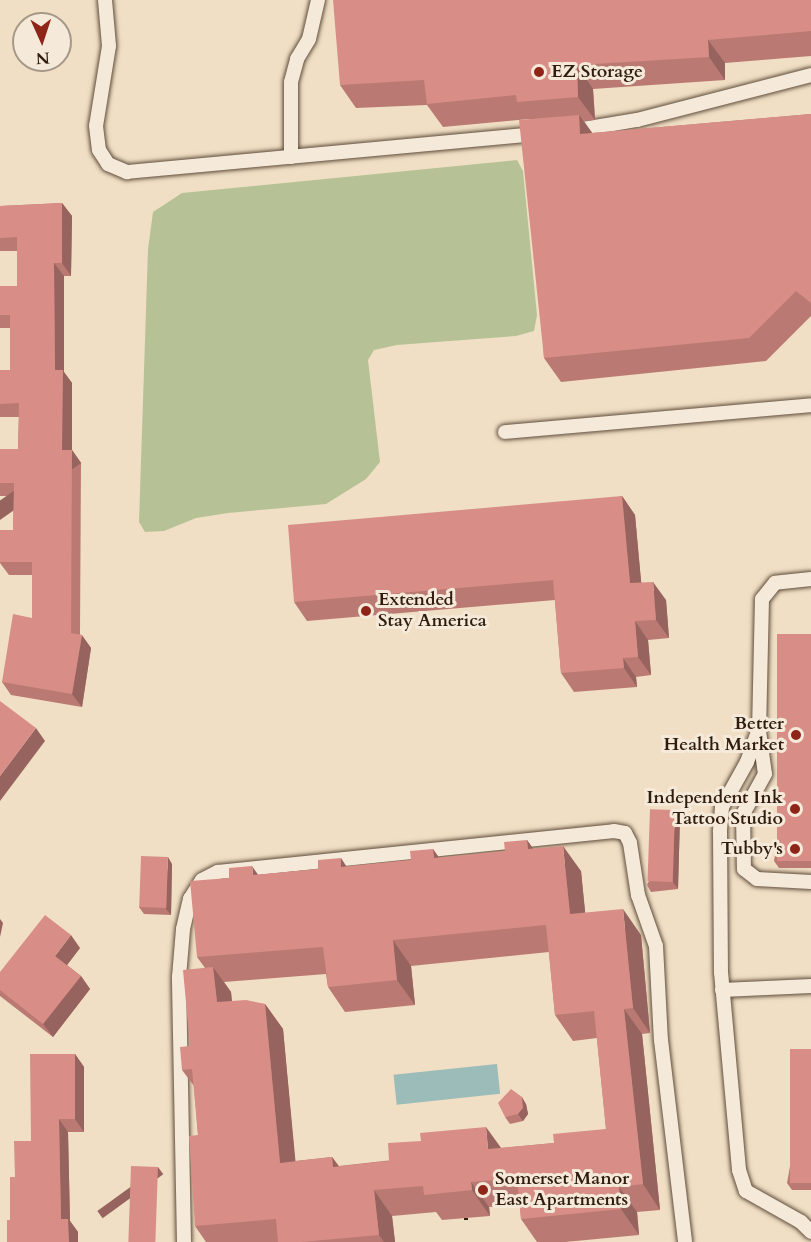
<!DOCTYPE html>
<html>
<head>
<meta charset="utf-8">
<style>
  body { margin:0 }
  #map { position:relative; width:811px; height:1242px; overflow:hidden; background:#f0dfc4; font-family:Cardo,serif }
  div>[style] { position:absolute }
  .green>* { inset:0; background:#b6c296 }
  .water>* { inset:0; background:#9bbcb9; transform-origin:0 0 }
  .path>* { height:4px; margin-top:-2px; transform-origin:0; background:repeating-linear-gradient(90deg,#2f1c0f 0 1.5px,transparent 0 4.5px) }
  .roads { filter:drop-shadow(0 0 2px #5f4d3c) drop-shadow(0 0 2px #5f4d3c) }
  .lane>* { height:14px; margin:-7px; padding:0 7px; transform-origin:7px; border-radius:7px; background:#f5ead9 }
  .wall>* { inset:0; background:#ba7a73 }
  .shaded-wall>* { inset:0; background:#97635e; transform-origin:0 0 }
  .building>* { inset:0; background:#d88e86; transform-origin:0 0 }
  .dots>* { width:16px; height:16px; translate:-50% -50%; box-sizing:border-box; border:3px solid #f5ead9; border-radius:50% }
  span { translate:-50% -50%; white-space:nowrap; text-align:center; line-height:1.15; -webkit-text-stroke:6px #f5ead9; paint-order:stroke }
  .poi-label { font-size:18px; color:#2f1c0f; font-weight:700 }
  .left { translate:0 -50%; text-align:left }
  .right { translate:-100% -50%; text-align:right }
  .north { position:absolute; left:12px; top:12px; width:60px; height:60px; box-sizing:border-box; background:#f5ead9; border:2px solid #a69888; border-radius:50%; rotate:177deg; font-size:16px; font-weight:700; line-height:24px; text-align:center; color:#2f1c0f }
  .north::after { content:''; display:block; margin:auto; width:21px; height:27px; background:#8f2418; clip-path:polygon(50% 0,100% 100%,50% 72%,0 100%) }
</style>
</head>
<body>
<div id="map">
  <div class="green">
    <div style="clip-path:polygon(517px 160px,523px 171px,537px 315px,534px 331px,516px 336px,397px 345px,374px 350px,368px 360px,380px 462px,366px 479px,326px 504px,228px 513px,196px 518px,164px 531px,145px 532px,139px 522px,148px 249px,153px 212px,182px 193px)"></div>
  </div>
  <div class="water">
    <div style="left:497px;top:1064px;width:30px;height:104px;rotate:84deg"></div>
  </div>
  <div class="path">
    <div style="left:466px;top:1218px;width:3px;rotate:90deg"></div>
  </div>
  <div class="roads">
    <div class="lane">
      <div style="left:105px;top:0;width:46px;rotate:85deg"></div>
      <div style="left:109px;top:46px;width:81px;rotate:99.2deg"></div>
      <div style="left:96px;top:126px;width:24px;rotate:83deg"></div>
      <div style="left:99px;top:150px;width:17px;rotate:57deg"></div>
      <div style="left:108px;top:164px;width:21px;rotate:23deg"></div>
      <div style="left:127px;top:172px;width:412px;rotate:-5.3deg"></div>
      <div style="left:571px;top:131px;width:67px;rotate:-9.5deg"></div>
      <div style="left:637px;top:120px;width:180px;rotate:-14.5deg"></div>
      <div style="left:291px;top:157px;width:75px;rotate:-90deg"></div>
      <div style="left:291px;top:82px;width:24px;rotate:-75deg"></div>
      <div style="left:297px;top:59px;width:23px;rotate:-59deg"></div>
      <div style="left:309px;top:39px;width:40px;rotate:-77deg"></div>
      <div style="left:505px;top:432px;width:307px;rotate:-5deg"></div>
      <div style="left:811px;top:579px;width:36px;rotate:174deg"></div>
      <div style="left:775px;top:583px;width:21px;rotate:129deg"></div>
      <div style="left:762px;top:599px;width:130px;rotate:91.3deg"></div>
      <div style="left:759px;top:729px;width:35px;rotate:110deg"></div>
      <div style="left:747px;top:762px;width:51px;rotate:119.1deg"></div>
      <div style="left:722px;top:807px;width:25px;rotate:95deg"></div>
      <div style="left:720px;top:832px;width:140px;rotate:89.6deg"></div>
      <div style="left:721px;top:972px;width:199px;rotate:84.8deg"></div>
      <div style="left:739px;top:1170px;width:22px;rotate:72deg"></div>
      <div style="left:746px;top:1191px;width:63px;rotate:29.4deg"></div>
      <div style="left:801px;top:1222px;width:14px;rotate:45deg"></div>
      <div style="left:759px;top:731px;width:43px;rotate:82.1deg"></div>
      <div style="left:765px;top:774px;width:46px;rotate:118.8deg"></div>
      <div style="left:743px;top:814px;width:55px;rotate:89deg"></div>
      <div style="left:744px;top:869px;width:16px;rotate:38deg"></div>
      <div style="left:757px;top:879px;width:54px;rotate:3.2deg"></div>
      <div style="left:722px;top:990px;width:89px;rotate:-2.6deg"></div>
      <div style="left:184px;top:1242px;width:265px;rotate:-91.1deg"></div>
      <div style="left:179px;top:977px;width:48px;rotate:-85.2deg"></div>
      <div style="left:183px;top:929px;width:31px;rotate:-77deg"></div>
      <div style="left:190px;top:899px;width:22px;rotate:-58deg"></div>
      <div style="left:202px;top:880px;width:18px;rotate:-27deg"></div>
      <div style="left:218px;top:872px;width:398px;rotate:-5.9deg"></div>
      <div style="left:614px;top:831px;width:11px;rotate:10deg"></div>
      <div style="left:625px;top:833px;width:11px;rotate:63deg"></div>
      <div style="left:630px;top:843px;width:53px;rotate:81.3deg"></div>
      <div style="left:638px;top:895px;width:54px;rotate:70.6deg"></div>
      <div style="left:656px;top:946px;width:94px;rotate:87deg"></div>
      <div style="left:661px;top:1040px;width:203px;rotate:83.2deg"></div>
    </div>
  </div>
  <div class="wall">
    <div style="clip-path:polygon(811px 0,811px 56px,725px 63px,725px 80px,593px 89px,595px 120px,584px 121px,592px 133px,811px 114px,811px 316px,766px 361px,561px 382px,544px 358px,529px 119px,443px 127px,427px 105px,356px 108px,340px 85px)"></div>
    <div style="clip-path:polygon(62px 203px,72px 216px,71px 276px,64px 276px,64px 372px,72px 383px,72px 450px,81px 463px,80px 634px,91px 648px,82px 707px,11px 695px,2px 682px,32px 618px,32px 575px,9px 575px,0 563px,0 530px,13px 530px,14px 496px,0 496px,0 449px,18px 449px,19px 417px,0 417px,0 370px,10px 370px,10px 328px,0 328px,0 286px,17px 286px,17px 251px,0 251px,0 206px)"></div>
    <div style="clip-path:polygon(622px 496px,635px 515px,641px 582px,666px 600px,669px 638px,648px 640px,651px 675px,636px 677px,637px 687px,574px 692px,561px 673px,555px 600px,307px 621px,294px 602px)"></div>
    <div style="clip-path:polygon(811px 634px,811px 868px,779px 868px,774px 861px)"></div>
    <div style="clip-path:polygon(680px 817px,678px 889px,651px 892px,647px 885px)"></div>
    <div style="clip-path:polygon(evenodd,527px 840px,533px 849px,581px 871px,585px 913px,641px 935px,650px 1033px,642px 1034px,660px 1210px,637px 1212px,639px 1235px,565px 1242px,537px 1242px,521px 1219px,520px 1205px,489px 1207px,490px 1216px,442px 1220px,436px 1212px,392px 1216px,395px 1242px,206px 1242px,195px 1226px,198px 1135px,194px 1086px,182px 1070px,190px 1046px,205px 968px,197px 957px,258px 875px,411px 860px,433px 849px,439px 858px,505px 851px,527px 840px,549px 952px,555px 1015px,573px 1041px,597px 1038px,606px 1129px,554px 1143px,501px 1148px,339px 1166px,332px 1157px,295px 1161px,283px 1029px,265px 1004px,232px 1001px,231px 992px,224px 982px,326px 974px,328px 987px,345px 1012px,415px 1005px,411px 966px,549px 952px)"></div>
    <div style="clip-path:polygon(172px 864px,171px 915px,144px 914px,139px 907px)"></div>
    <div style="clip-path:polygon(80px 948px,67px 965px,81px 976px,90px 989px,53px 1037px,0 996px,0 972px)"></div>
    <div style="clip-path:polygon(811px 1049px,811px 1190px,792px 1190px,787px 1183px)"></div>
    <div style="clip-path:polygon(75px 1054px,84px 1067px,84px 1132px,68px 1132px,70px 1221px,78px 1232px,10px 1220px,15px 1177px,31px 1141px)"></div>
    <div style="clip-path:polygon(526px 1104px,528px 1114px,523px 1121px,510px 1124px,505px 1117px)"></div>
  </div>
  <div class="shaded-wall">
    <div style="clip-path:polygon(708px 40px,725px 63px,725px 80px,709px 57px)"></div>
    <div style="clip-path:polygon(577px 65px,593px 89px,595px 120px,578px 97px)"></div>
    <div style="clip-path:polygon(579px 115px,596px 138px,580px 134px)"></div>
    <div style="clip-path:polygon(62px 203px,72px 216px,71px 276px,62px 263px)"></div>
    <div style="clip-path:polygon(54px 263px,64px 276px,64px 372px,72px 383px,72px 463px,62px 450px,55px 370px)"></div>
    <div style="left:72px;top:450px;width:16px;height:183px;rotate:55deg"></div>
    <div style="clip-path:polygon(622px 496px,635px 515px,643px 602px,630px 583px)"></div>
    <div style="clip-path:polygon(653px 582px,666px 600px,669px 638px,656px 620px)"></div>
    <div style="clip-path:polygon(635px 621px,648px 640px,651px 675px,638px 657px)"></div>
    <div style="clip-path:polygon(82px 635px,91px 648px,82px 707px,72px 694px)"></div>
    <div style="clip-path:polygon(623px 658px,636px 677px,637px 687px,624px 668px)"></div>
    <div style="clip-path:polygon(36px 728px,45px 741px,0 801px,0 776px)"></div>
    <div style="clip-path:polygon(675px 810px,680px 817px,678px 889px,673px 882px)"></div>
    <div style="clip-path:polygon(527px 840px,545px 865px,528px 849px)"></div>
    <div style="clip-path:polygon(563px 846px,581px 871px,588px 940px,570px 914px)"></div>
    <div style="clip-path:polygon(433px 849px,451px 875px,434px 858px)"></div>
    <div style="clip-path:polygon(168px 857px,172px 864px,171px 915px,166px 909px)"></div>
    <div style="clip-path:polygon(341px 858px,358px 884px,341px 867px)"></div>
    <div style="clip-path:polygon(252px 866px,270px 892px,253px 875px)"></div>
    <div style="clip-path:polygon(623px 909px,641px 935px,650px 1033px,633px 1008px)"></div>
    <div style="clip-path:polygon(0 919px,3px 923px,0 937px)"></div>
    <div style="clip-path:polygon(71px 935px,80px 948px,64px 969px,55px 956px)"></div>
    <div style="clip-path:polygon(393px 940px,411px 966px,415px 1005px,397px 980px)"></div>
    <div style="clip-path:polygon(213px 967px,231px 992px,234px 1028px,217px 1002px)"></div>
    <div style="clip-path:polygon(81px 976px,90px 989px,53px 1037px,43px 1024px)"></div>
    <div style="clip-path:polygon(265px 1004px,283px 1029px,298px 1188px,280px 1163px)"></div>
    <div style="clip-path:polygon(624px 1009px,642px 1034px,660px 1210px,643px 1184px)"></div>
    <div style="clip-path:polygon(75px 1054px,84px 1067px,84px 1132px,75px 1119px)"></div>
    <div style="clip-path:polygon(522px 1097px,526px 1104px,528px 1114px,523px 1121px,518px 1114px)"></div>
    <div style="clip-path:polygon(59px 1119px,68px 1132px,70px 1221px,78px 1232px,78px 1242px,69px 1242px,61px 1219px)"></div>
    <div style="clip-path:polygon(486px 1127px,504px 1152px,488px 1149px)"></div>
    <div style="clip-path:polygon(332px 1157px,350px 1183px,333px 1167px)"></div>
    <div style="left:158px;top:1167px;width:9px;height:75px;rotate:54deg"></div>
    <div style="clip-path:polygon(471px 1182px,489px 1207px,490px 1216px,472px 1190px)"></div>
    <div style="clip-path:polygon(619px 1187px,637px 1212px,639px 1235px,621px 1209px)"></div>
    <div style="clip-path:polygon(374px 1190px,392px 1216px,395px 1242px,384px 1242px,379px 1235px)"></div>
  </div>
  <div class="building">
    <div style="clip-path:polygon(333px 0,811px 0,811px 31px,708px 40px,709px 57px,577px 65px,578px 97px,517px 102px,516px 95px,427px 104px,424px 80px,340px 85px)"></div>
    <div style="clip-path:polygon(811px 114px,811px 303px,796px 291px,749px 338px,544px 358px,519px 120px,579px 115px,580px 134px)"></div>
    <div style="clip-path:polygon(62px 203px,62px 263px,54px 263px,55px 370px,63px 370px,62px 450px,72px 450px,71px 633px,82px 635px,72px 694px,2px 682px,13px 614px,32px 618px,32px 562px,0 562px,0 530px,13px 530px,14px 483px,0 483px,0 449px,18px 449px,19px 403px,0 404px,0 370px,10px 370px,10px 315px,0 315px,0 286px,17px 286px,17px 237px,0 238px,0 206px)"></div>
    <div style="clip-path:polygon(622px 496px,630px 583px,653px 582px,656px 620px,635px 621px,638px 657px,623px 658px,624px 668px,561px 673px,553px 580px,294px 602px,288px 525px)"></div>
    <div style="left:777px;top:634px;width:34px;height:227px"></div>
    <div style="clip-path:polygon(0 701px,36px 728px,0 776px)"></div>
    <div style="left:675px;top:810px;width:72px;height:25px;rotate:92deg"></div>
    <div style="clip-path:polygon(527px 840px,528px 849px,563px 846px,570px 914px,623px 909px,633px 1008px,624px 1009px,643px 1184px,619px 1187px,621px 1209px,521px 1219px,517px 1178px,471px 1182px,472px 1190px,424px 1195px,423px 1186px,374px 1190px,379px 1235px,301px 1242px,278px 1242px,276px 1219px,195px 1226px,189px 1136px,198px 1135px,192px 1069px,182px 1070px,180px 1047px,190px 1046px,183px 970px,213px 967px,217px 1002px,246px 1000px,265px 1004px,280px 1163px,332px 1157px,333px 1167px,389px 1161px,388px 1143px,421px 1141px,420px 1133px,486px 1127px,488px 1149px,554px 1143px,553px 1134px,606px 1129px,594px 1011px,555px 1015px,546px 925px,393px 940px,397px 980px,328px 987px,323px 947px,197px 957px,190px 881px,229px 878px,229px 868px,252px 866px,253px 875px,318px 869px,318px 860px,341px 858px,341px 867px,411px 860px,410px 851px,433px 849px,434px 858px,505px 851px,504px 842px)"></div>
    <div style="left:141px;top:856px;width:27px;height:51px;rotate:2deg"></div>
    <div style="clip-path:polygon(45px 915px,71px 935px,55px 956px,81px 976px,43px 1024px,0 990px,0 972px)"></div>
    <div style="left:790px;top:1049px;width:21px;height:134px"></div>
    <div style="clip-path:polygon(30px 1054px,75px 1054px,75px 1119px,59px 1119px,61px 1219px,68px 1219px,69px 1242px,7px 1242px,7px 1220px,10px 1220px,10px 1177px,15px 1177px,14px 1141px,31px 1141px)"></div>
    <div style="clip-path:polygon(511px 1089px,522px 1097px,523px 1108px,518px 1114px,505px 1117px,498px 1103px)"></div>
    <div style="left:131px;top:1166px;width:27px;height:76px;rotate:2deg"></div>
  </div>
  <div class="dots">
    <div style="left:539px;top:72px;background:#8f2418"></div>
    <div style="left:366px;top:611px;background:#8f2418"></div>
    <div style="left:796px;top:735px;background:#8f2418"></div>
    <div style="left:795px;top:809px;background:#8f2418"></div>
    <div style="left:795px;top:849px;background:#8f2418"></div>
    <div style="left:483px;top:1190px;background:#8f2418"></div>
  </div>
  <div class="poi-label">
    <span class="left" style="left:551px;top:72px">EZ Storage</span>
    <span class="left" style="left:378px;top:611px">Extended<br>Stay America</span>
    <span class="right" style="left:784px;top:735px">Better<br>Health Market</span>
    <span class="right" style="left:783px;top:809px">Independent Ink<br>Tattoo Studio</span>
    <span class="right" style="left:783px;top:849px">Tubby's</span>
    <span class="left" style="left:495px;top:1190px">Somerset Manor<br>East Apartments</span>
  </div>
  <div class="north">N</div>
</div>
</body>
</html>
